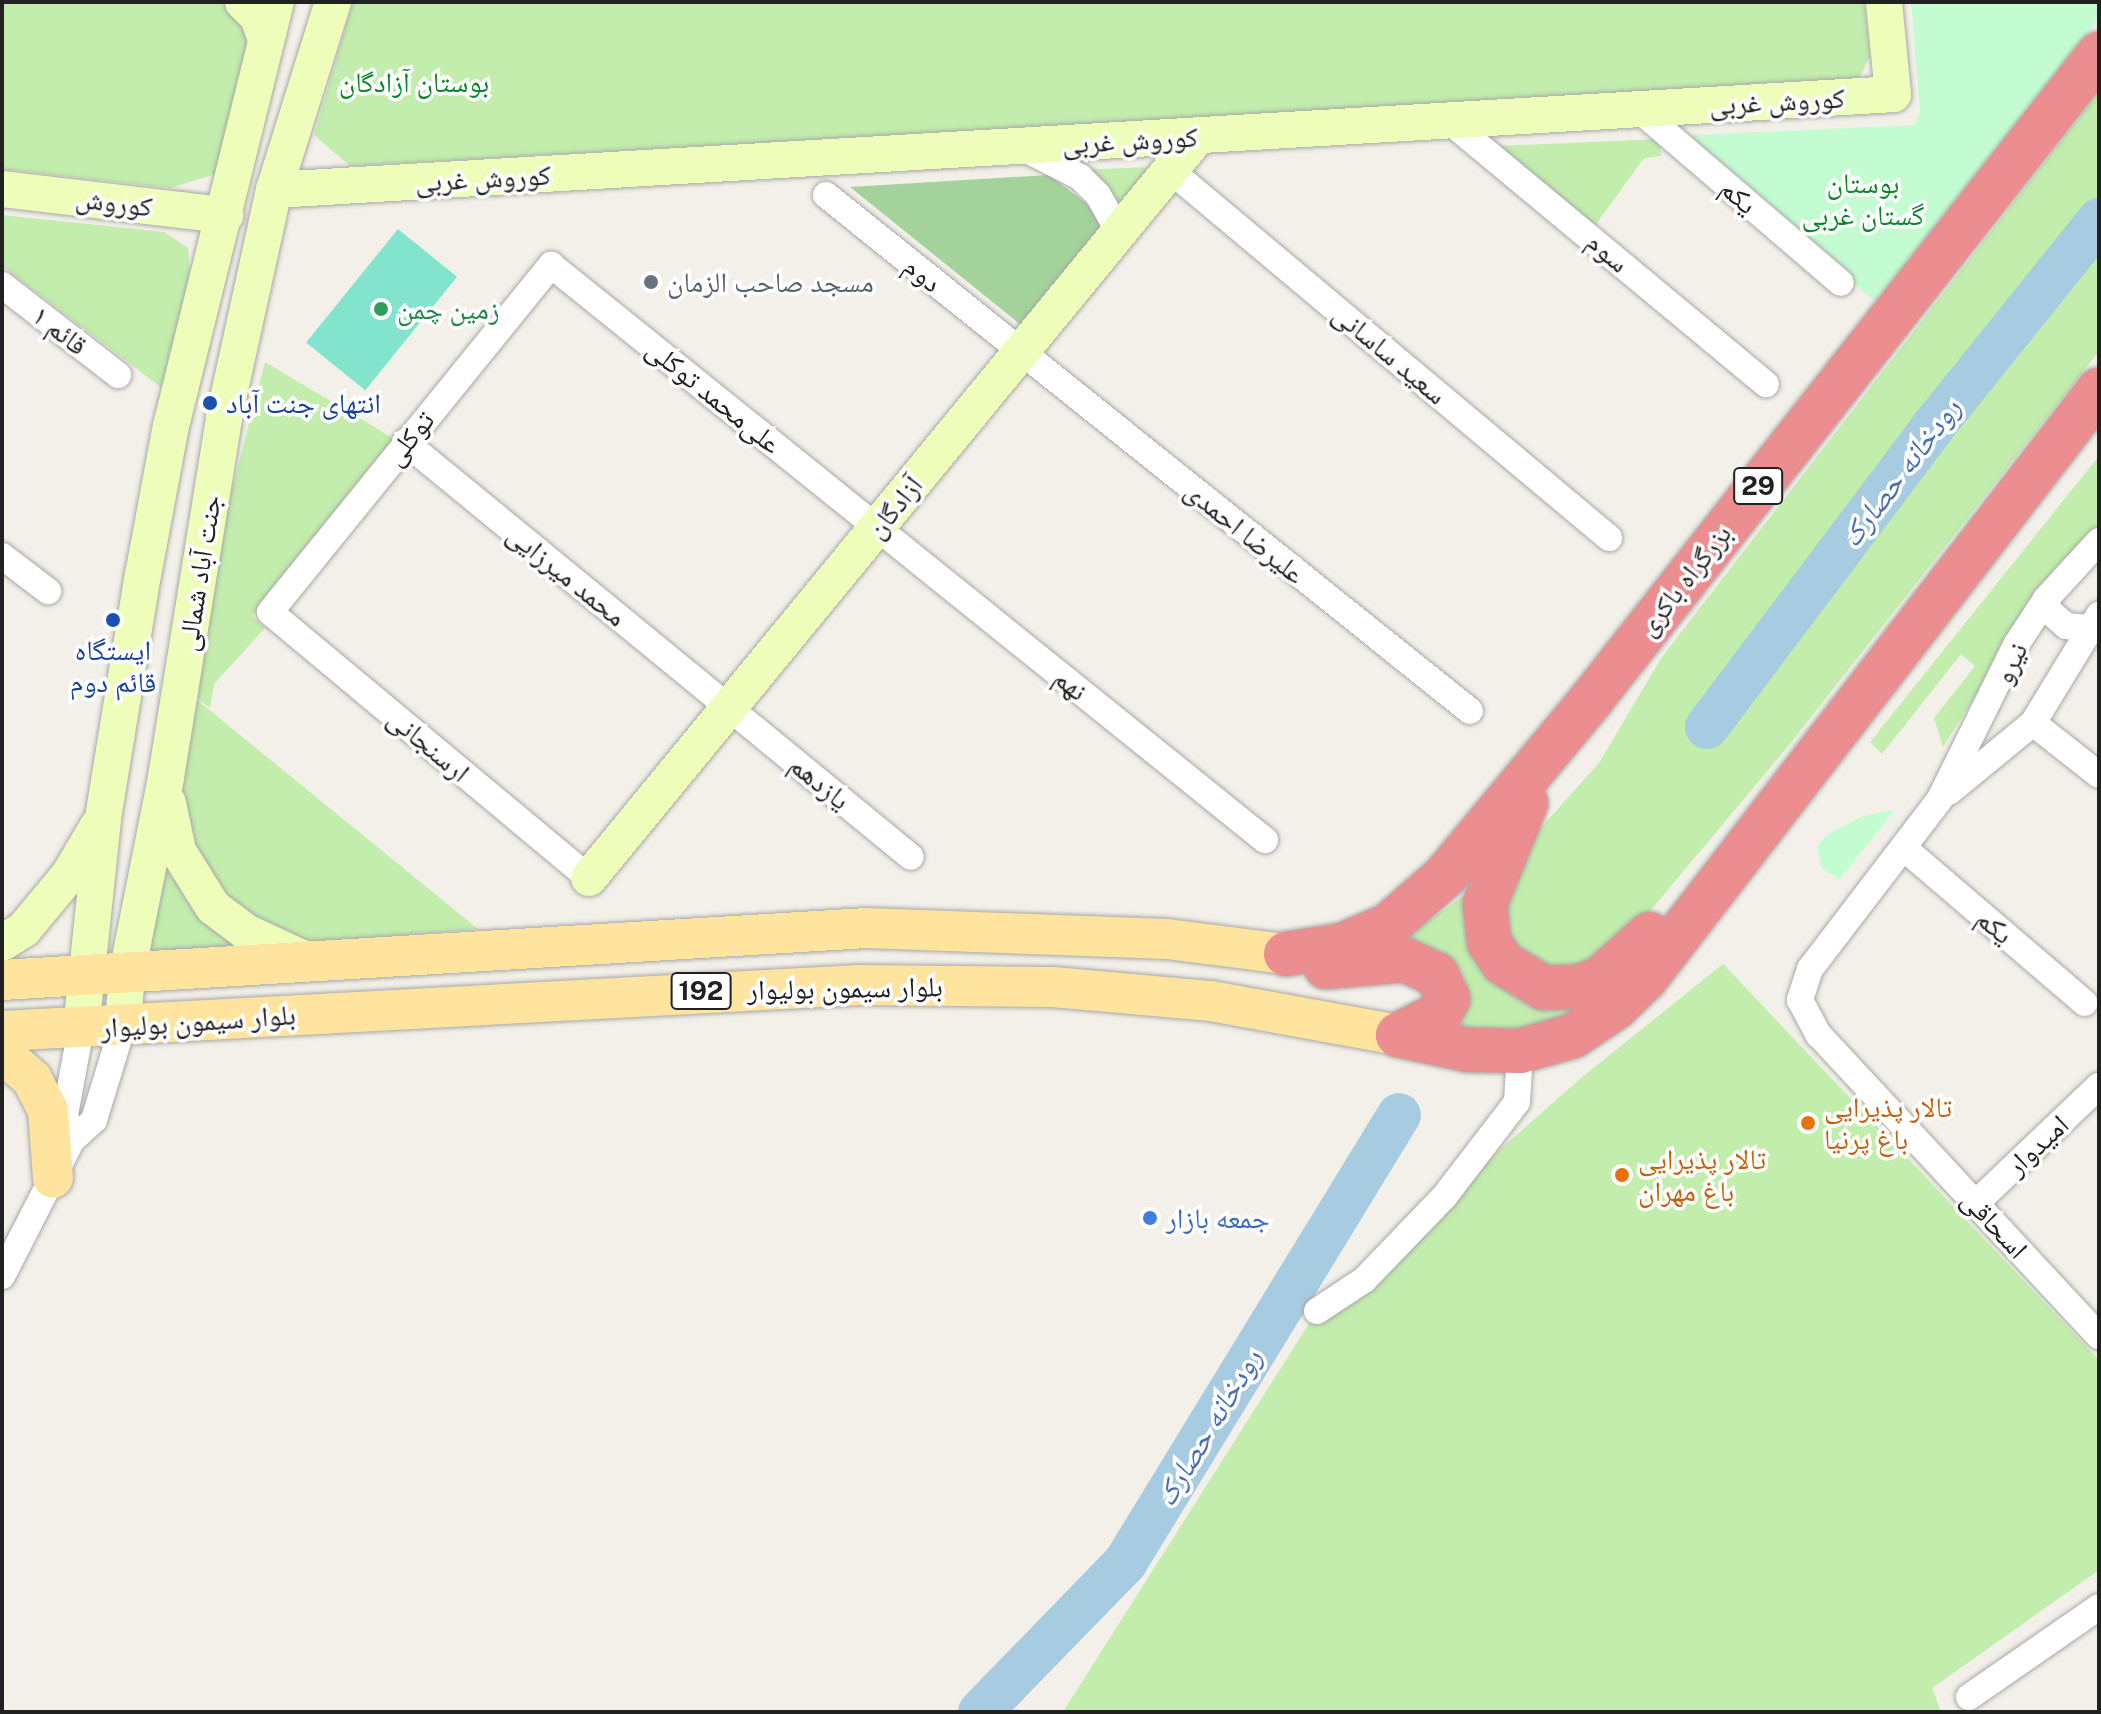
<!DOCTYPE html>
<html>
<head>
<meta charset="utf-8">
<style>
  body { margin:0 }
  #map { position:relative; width:2101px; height:1714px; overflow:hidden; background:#f2f0e8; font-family:"Public Sans","Noto Naskh Arabic",sans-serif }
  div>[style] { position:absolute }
  .grass>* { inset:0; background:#c2edac }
  .forest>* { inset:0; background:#a3d39b }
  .park>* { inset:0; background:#c4fcd1 }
  .pitch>* { inset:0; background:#83e4cd; transform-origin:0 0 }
  .river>* { height:44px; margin:-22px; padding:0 22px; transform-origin:22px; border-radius:22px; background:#a7cbe1 }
  .roads { filter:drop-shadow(0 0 2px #a8a8a8) drop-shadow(0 0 2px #a8a8a8) }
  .street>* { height:26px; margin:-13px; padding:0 13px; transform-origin:13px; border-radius:13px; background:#fff }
  .secondary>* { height:36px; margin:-18px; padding:0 18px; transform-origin:18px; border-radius:18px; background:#effdbb }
  .primary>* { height:40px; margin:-20px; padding:0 20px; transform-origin:20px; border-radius:20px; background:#ffe49f }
  .highway>* { height:44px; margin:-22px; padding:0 22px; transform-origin:22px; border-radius:22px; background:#ec8d90 }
  .dots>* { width:22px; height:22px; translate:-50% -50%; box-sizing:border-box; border:4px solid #fff; border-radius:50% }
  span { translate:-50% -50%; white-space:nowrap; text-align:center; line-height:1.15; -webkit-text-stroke:7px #fff; paint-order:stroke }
  .shield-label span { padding:2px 6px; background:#fff; border:2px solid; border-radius:6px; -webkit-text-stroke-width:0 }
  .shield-label { font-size:26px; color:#212121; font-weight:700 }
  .park-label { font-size:28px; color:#078825 }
  .street-label { font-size:28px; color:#212121 }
  .worship-label { font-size:28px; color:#5b616d }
  .left { translate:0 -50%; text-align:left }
  .leisure-label { font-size:28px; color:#27864d }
  .transit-label { font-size:28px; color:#164399 }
  .food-label { font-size:28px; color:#c56008 }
  .shop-label { font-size:28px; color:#366cbe }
  .water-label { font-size:30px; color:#486eb7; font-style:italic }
  .frame { position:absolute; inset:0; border:4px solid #212121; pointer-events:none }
</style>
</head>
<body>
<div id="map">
  <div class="grass">
    <div style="clip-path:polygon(2px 2px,232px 2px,254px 35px,216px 174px,170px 188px,2px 169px)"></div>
    <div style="clip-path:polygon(353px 2px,1864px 2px,1870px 56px,1858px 80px,350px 166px,314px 135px)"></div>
    <div style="clip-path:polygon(2099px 92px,2099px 351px,1785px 750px,1598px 973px,1512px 962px,1495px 894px,1512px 860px,1599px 763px,1662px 657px)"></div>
    <div style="clip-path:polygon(1659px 139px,1661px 156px,1644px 158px,1594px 227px,1499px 146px)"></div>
    <div style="clip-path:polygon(1154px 167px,1120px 217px,1077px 170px)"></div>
    <div style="clip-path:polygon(2px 215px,164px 232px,188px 248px,190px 272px,162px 388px,2px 266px)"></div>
    <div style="clip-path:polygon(265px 362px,396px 440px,252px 616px,265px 628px,214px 684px,210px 708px,197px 698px,225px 516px)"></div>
    <div style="clip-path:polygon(2099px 456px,2099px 526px,2057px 565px,1943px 747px,1934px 718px,1975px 666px,1961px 654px,1882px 754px,1870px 742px)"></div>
    <div style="clip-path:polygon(197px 700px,478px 929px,310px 943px,289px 939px,213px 894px,179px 803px)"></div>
    <div style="clip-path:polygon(164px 834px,263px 948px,152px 955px,151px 919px)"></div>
    <div style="clip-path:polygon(1469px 892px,1468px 919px,1592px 1008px,1507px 1039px,1461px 1029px,1468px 992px,1462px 971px,1440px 953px,1390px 948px)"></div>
    <div style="clip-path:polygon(1723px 964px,2099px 1360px,2099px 1570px,1932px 1688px,1941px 1712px,1063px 1712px,1317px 1311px,1581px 1078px)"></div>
  </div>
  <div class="forest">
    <div style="clip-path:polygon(1049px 175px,1107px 219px,1026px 329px,850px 187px)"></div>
  </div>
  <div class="park">
    <div style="clip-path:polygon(1911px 2px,2099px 2px,2099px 18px,1875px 301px,1672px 136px,1915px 125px,1920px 111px)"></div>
    <div style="clip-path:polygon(1895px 810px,1839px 880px,1821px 867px,1817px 846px,1827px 835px,1863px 816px)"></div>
  </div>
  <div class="pitch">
    <div style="left:398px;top:229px;width:76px;height:146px;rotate:39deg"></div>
  </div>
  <div class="river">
    <div style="left:1707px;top:727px;width:374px;rotate:-53deg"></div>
    <div style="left:1932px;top:428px;width:267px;rotate:-51.2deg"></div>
    <div style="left:980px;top:1712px;width:208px;rotate:-45.8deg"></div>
    <div style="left:1125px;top:1563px;width:525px;rotate:-58.55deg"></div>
  </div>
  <div class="roads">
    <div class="street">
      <div style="left:1638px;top:109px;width:267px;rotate:40.6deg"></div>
      <div style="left:1449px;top:121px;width:412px;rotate:39.7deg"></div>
      <div style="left:1025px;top:149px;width:62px;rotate:27deg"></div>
      <div style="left:1080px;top:177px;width:25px;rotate:45deg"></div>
      <div style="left:1098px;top:195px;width:43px;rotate:60.4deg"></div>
      <div style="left:1170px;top:170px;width:573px;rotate:39.97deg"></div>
      <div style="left:826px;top:195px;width:825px;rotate:38.7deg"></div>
      <div style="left:2px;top:285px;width:147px;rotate:37.8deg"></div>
      <div style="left:405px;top:442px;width:654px;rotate:39.36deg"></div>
      <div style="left:2099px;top:541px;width:79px;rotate:132.4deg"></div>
      <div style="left:2046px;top:599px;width:55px;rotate:123.1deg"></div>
      <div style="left:2016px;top:645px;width:172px;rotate:116.3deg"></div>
      <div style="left:1940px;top:799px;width:214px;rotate:127.4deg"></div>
      <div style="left:1810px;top:969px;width:33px;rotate:108deg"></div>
      <div style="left:1800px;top:1000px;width:40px;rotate:62deg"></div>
      <div style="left:1819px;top:1035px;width:411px;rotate:47.1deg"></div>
      <div style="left:2px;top:556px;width:58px;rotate:37.3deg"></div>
      <div style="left:2046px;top:599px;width:12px;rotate:76deg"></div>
      <div style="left:2049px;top:611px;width:23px;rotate:41deg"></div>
      <div style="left:2066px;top:626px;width:23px;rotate:5deg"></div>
      <div style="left:2033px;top:723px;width:84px;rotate:38.2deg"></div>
      <div style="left:1949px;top:792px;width:109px;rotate:-39.4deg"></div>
      <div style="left:2033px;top:723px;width:127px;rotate:-58.6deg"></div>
      <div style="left:1904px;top:848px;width:238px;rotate:40.6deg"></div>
      <div style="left:589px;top:878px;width:415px;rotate:-140.2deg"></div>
      <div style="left:270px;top:612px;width:447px;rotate:-51deg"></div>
      <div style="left:551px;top:265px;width:917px;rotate:38.85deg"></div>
      <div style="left:72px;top:1140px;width:26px;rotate:-106deg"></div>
      <div style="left:65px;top:1115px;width:87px;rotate:-79.5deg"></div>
      <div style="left:1976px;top:1203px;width:170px;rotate:-43.6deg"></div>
      <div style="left:2px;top:1276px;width:153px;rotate:-62.8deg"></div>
      <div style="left:72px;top:1140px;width:30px;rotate:-42deg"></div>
      <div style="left:94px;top:1120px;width:99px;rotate:-73deg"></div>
      <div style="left:1317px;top:1311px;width:56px;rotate:-33.4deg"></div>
      <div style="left:1364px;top:1280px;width:115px;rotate:-46.1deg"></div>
      <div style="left:1444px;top:1197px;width:120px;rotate:-52.5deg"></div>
      <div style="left:1517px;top:1102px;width:51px;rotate:-86.6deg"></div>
      <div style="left:1969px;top:1697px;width:158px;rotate:-34.7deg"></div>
    </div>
    <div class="secondary">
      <div style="left:243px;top:2px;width:21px;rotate:45deg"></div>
      <div style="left:258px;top:17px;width:24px;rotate:71deg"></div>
      <div style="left:2px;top:189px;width:225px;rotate:6.7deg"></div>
      <div style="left:274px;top:190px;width:1622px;rotate:-3.39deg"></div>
      <div style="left:1893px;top:94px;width:92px;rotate:-95.6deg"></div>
      <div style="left:168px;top:803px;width:49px;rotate:78.2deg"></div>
      <div style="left:178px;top:851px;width:66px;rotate:58deg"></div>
      <div style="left:213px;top:907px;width:41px;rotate:37.1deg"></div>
      <div style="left:246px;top:932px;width:66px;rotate:25deg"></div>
      <div style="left:589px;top:878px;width:960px;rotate:-50.62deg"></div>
      <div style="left:2px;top:943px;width:26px;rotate:-32deg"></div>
      <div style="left:24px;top:929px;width:70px;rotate:-50.2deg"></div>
      <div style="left:69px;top:875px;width:57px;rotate:-59.4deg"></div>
      <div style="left:123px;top:1025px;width:52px;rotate:-85.6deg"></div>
      <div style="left:127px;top:973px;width:200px;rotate:-78.7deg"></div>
      <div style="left:166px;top:777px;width:365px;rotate:-80.8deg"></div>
      <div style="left:224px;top:417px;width:232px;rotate:-77.6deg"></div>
      <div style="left:274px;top:190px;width:197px;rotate:-72.6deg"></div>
      <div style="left:81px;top:1029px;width:212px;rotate:-84deg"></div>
      <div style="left:103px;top:818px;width:246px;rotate:-80.7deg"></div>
      <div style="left:143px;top:575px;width:152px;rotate:-79.4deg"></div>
      <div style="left:171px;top:426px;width:437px;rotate:-76.1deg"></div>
    </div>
    <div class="primary">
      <div style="left:2px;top:980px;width:866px;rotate:-3.44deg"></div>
      <div style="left:866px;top:928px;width:301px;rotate:2.1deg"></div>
      <div style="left:1167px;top:939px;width:120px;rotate:7.2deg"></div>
      <div style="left:2px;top:1031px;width:858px;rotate:-3.07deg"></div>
      <div style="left:859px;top:985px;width:194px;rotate:0.6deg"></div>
      <div style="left:1053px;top:987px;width:159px;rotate:5.1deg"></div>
      <div style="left:1211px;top:1001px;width:190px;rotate:10.3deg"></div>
      <div style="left:2px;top:1053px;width:40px;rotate:41deg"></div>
      <div style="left:32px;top:1079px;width:35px;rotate:63deg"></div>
      <div style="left:48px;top:1110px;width:68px;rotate:85.8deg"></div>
    </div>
    <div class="highway">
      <div style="left:1526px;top:803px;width:109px;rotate:112.1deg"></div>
      <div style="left:1485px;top:904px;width:38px;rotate:84deg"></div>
      <div style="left:1489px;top:942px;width:25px;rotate:56deg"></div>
      <div style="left:1503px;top:963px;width:48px;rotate:31.4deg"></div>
      <div style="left:1544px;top:988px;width:35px;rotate:-2deg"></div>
      <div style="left:1579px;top:987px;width:22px;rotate:-21deg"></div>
      <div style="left:1600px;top:979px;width:67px;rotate:-42deg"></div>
      <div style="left:1286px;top:954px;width:58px;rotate:-9deg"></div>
      <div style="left:1343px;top:945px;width:50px;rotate:-23.5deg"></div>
      <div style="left:1389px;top:925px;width:74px;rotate:-41.2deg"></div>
      <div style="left:1445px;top:876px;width:229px;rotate:-50.3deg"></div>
      <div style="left:1591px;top:700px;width:822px;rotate:-51.82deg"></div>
      <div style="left:1326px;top:967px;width:79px;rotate:-5.1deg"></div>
      <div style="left:1405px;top:960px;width:35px;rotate:25deg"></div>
      <div style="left:1437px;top:975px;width:26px;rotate:65deg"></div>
      <div style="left:1448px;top:999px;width:17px;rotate:118deg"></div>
      <div style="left:1440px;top:1014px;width:47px;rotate:153.4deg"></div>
      <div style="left:1398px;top:1035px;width:72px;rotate:12.1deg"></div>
      <div style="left:1468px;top:1050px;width:52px;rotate:1.1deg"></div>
      <div style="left:1520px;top:1051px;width:55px;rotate:-15.8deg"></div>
      <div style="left:1573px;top:1036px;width:52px;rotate:-34deg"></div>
      <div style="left:1616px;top:1007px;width:40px;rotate:-44deg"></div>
      <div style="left:1645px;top:979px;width:744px;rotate:-52.38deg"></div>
    </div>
  </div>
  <div class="dots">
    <div style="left:651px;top:282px;background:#6b7280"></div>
    <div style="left:381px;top:309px;background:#2e9e5b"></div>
    <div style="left:210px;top:403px;background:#1a4fb4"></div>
    <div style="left:113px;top:620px;background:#1a4fb4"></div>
    <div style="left:1808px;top:1123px;background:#e8710a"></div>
    <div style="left:1622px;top:1175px;background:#e8710a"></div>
    <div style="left:1150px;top:1218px;background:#3f7fe0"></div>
  </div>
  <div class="shield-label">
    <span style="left:1758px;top:486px">29</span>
    <span style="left:701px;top:991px">192</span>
  </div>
  <div class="park-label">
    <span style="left:414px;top:82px">بوستان آزادگان</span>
    <span style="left:1863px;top:199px">بوستان<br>گستان غربی</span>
  </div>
  <div class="street-label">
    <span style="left:1777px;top:101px;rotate:-3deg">کوروش غربی</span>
    <span style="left:1130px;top:140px;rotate:-3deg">کوروش غربی</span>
    <span style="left:483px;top:178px;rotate:-3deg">کوروش غربی</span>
    <span style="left:1739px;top:196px;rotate:41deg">یکم</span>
    <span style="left:114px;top:202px;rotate:7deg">کوروش</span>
    <span style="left:1608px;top:252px;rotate:40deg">سوم</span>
    <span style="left:923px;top:274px;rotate:39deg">دوم</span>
    <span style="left:60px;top:330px;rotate:38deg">قائم ۱</span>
    <span style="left:1390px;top:354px;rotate:40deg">سعید ساسانی</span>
    <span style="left:714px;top:396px;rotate:39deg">علی‌محمد توکلی</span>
    <span style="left:409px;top:438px;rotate:-51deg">توکلی</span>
    <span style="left:894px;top:507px;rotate:-51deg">آزادگان</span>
    <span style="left:1245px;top:532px;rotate:39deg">علیرضا احمدی</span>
    <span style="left:199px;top:573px;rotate:-81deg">جنت آباد شمالی</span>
    <span style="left:567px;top:575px;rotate:39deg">محمد میرزایی</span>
    <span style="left:1684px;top:580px;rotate:-52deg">بزرگراه باکری</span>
    <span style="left:2010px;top:663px;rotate:-64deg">نیرو</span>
    <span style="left:1071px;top:684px;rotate:39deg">نهم</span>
    <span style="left:429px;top:745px;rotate:40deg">ارسنجانی</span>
    <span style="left:820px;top:782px;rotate:39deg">یازدهم</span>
    <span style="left:1995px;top:926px;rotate:40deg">یکم</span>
    <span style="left:845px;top:988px;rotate:-1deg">بلوار سیمون بولیوار</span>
    <span style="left:198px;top:1021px;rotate:-4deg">بلوار سیمون بولیوار</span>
    <span style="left:2037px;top:1145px;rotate:-43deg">امیدوار</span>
    <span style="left:1995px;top:1224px;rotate:47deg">اسحاقی</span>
  </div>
  <div class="worship-label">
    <span class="left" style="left:667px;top:282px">مسجد صاحب الزمان</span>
  </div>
  <div class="leisure-label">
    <span class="left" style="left:397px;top:309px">زمین چمن</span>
  </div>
  <div class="transit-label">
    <span class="left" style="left:226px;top:403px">انتهای جنت آباد</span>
    <span style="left:113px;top:666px">ایستگاه<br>قائم دوم</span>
  </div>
  <div class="food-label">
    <span class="left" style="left:1824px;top:1123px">تالار پذیرایی<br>باغ پرنیا</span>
    <span class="left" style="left:1638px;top:1175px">تالار پذیرایی<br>باغ مهران</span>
  </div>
  <div class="shop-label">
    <span class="left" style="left:1166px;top:1218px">جمعه بازار</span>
  </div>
  <div class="water-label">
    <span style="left:1900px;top:472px;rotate:-53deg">رودخانه حصارک</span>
    <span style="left:1208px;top:1427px;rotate:-59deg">رودخانه حصارک</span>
  </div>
  <div class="frame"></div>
</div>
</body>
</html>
